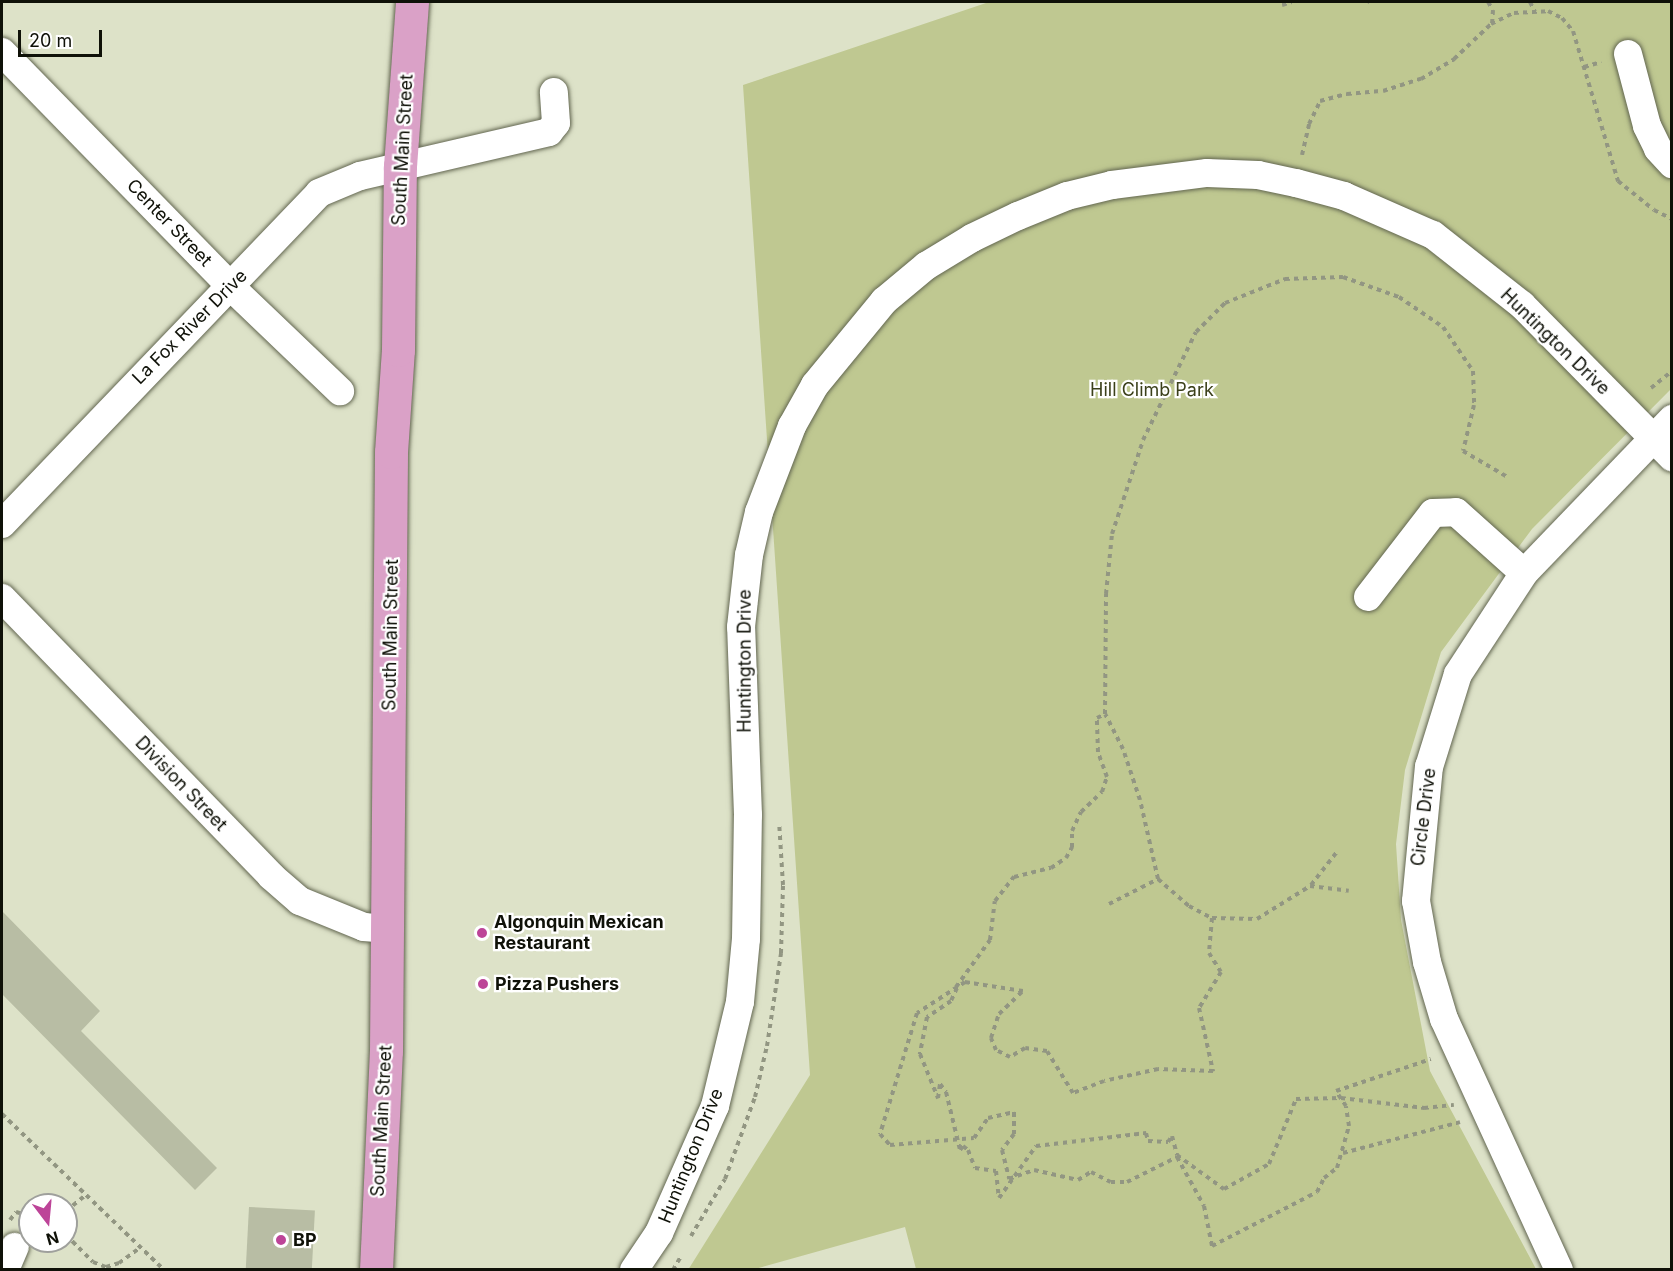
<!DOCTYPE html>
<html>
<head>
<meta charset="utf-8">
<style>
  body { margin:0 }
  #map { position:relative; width:1673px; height:1271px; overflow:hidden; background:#dde2c8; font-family:Inter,sans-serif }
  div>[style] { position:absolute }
  .green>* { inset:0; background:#bfc891 }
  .building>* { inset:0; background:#b8bda4; transform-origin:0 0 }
  .path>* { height:4px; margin-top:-2px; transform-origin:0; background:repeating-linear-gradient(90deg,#929682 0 4.5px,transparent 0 9px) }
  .roads { filter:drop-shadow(0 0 2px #626650) drop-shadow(0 0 2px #626650) }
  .minor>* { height:28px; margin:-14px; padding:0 14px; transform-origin:14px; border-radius:14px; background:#fff }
  .major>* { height:33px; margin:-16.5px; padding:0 16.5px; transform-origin:16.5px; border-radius:16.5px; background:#daa1c7 }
  .dots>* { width:16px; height:16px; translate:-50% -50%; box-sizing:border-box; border:3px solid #fff; border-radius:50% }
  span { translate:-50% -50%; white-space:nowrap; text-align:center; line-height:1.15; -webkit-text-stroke:4.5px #fff; paint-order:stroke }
  .street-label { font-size:18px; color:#0f1108 }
  .park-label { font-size:18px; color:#3b401a }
  .poi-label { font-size:18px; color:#0f1108; font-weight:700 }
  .left { translate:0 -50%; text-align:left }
  .frame { position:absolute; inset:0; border:3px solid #0f1108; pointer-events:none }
  .north { position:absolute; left:18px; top:1193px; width:60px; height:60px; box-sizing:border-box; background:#fff; border:2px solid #9fa09c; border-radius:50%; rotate:164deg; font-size:16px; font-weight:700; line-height:24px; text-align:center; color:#0f1108 }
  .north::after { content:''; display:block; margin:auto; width:21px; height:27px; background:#bd4498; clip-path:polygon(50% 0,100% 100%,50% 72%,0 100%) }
  .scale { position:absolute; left:18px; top:30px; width:84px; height:27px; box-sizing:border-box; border:3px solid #0f1108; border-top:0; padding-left:8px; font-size:18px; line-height:21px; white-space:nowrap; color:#0f1108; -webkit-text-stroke:4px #fff; paint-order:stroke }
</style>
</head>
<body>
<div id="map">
  <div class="green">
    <div style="clip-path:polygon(989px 2px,1671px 2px,1671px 389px,1532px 529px,1441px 652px,1405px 770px,1396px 844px,1401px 920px,1430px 1071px,1536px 1269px,916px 1269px,905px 1227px,755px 1269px,688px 1270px,810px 1075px,743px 85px)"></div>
  </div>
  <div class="building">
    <div style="clip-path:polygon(2px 911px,100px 1011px,81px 1031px,217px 1168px,195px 1190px,2px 994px)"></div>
    <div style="left:249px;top:1207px;width:66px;height:62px;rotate:3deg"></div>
  </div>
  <div class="path">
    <div style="left:1369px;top:2px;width:1px;rotate:45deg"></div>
    <div style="left:1488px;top:2px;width:9px;rotate:58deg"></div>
    <div style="left:1493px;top:10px;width:13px;rotate:94deg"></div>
    <div style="left:1530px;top:2px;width:11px;rotate:63deg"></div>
    <div style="left:1282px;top:5px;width:10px;rotate:-17deg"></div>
    <div style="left:1584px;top:67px;width:18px;rotate:-16deg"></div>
    <div style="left:1302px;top:155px;width:32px;rotate:-77deg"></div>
    <div style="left:1309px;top:124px;width:25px;rotate:-64deg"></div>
    <div style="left:1320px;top:101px;width:28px;rotate:-15deg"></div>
    <div style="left:1347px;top:94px;width:36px;rotate:-5deg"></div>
    <div style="left:1383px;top:91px;width:40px;rotate:-18deg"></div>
    <div style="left:1421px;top:79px;width:39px;rotate:-31deg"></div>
    <div style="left:1454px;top:59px;width:51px;rotate:-43.4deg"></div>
    <div style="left:1491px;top:24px;width:25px;rotate:-26deg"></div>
    <div style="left:1514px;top:13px;width:34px;rotate:-3deg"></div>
    <div style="left:1548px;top:11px;width:16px;rotate:27deg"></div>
    <div style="left:1562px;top:18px;width:17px;rotate:50deg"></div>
    <div style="left:1573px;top:31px;width:157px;rotate:73.3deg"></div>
    <div style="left:1618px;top:181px;width:46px;rotate:38.9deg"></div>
    <div style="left:1654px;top:210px;width:20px;rotate:27deg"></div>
    <div style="left:1651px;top:388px;width:27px;rotate:-39deg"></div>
    <div style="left:1158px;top:879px;width:81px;rotate:-102.8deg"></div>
    <div style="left:1140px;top:800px;width:54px;rotate:-108.4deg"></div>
    <div style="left:1123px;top:749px;width:39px;rotate:-117deg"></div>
    <div style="left:1105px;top:714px;width:120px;rotate:-89.5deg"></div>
    <div style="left:1106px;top:594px;width:60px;rotate:-84.3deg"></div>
    <div style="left:1112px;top:534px;width:99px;rotate:-71.7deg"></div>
    <div style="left:1143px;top:440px;width:120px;rotate:-63.9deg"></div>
    <div style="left:1196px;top:332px;width:41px;rotate:-45deg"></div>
    <div style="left:1225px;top:303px;width:65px;rotate:-21.8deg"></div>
    <div style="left:1285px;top:279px;width:58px;rotate:-2deg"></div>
    <div style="left:1343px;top:277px;width:59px;rotate:19.7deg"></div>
    <div style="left:1399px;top:297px;width:53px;rotate:34.3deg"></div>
    <div style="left:1443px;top:327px;width:53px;rotate:55.7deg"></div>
    <div style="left:1473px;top:371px;width:34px;rotate:88deg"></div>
    <div style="left:1474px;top:405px;width:47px;rotate:103.4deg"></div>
    <div style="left:1463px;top:451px;width:53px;rotate:30.4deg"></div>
    <div style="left:1311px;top:885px;width:41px;rotate:-52deg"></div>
    <div style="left:1109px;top:904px;width:55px;rotate:-27deg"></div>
    <div style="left:1158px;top:879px;width:41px;rotate:41.1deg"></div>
    <div style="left:1189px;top:906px;width:26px;rotate:28deg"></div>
    <div style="left:1212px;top:918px;width:45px;rotate:1.3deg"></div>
    <div style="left:1257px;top:919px;width:62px;rotate:-31.9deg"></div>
    <div style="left:1310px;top:886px;width:39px;rotate:7deg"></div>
    <div style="left:1212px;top:918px;width:35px;rotate:95deg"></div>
    <div style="left:1209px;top:953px;width:22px;rotate:58deg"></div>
    <div style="left:1221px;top:972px;width:42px;rotate:121.4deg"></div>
    <div style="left:1199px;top:1008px;width:65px;rotate:77.5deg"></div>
    <div style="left:1213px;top:1071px;width:55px;rotate:-177.9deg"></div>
    <div style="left:1158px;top:1069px;width:55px;rotate:167.5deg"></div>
    <div style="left:1104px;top:1081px;width:33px;rotate:159deg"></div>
    <div style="left:1073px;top:1093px;width:49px;rotate:-121.8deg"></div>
    <div style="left:1047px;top:1051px;width:22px;rotate:-172deg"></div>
    <div style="left:1025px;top:1048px;width:17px;rotate:149deg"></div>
    <div style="left:1010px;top:1057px;width:16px;rotate:-153deg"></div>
    <div style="left:996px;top:1050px;width:13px;rotate:-113deg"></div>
    <div style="left:991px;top:1038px;width:25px;rotate:-72deg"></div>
    <div style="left:999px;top:1014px;width:33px;rotate:-44deg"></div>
    <div style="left:1023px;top:991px;width:59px;rotate:-171.2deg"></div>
    <div style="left:965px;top:982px;width:57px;rotate:147.1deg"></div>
    <div style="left:917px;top:1013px;width:127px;rotate:107deg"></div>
    <div style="left:880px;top:1134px;width:15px;rotate:48deg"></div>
    <div style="left:890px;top:1145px;width:84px;rotate:-4.8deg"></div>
    <div style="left:974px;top:1138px;width:24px;rotate:-55deg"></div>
    <div style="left:988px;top:1118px;width:27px;rotate:-13deg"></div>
    <div style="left:1014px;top:1112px;width:22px;rotate:90deg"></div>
    <div style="left:1014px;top:1134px;width:20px;rotate:127deg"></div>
    <div style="left:1002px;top:1150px;width:30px;rotate:76deg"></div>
    <div style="left:1009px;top:1179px;width:27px;rotate:-20deg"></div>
    <div style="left:1034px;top:1170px;width:45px;rotate:12.8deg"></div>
    <div style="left:1078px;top:1180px;width:15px;rotate:-32deg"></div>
    <div style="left:1091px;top:1172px;width:22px;rotate:27deg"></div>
    <div style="left:1111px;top:1182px;width:16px"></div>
    <div style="left:1127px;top:1182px;width:56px;rotate:-26.6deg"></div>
    <div style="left:1177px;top:1157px;width:56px;rotate:61.1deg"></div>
    <div style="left:1204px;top:1206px;width:41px;rotate:78.7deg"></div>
    <div style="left:1212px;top:1246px;width:118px;rotate:-27.2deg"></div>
    <div style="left:1317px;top:1192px;width:16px;rotate:-63deg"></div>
    <div style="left:1324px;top:1178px;width:16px;rotate:-38deg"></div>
    <div style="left:1337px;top:1168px;width:44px;rotate:-74.1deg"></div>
    <div style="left:1349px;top:1126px;width:20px;rotate:-99deg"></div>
    <div style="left:1346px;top:1106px;width:18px;rotate:-124deg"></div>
    <div style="left:1336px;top:1091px;width:100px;rotate:-18.6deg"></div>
    <div style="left:956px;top:987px;width:58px;rotate:-54.1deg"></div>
    <div style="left:990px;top:940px;width:39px;rotate:-83deg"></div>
    <div style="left:995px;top:901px;width:31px;rotate:-52deg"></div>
    <div style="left:1014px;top:877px;width:38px;rotate:-14deg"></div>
    <div style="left:1051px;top:868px;width:18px;rotate:-34deg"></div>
    <div style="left:1066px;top:858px;width:13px;rotate:-61deg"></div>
    <div style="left:1072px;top:847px;width:16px;rotate:-90deg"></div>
    <div style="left:1072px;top:831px;width:21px;rotate:-65deg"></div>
    <div style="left:1081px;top:812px;width:29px;rotate:-44deg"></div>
    <div style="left:1102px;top:792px;width:16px;rotate:-72deg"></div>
    <div style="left:1107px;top:777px;width:27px;rotate:-110deg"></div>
    <div style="left:1098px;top:752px;width:34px;rotate:-92deg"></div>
    <div style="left:1097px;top:718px;width:9px;rotate:-27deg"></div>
    <div style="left:957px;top:988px;width:14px;rotate:115deg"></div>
    <div style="left:951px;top:1001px;width:29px;rotate:146deg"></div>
    <div style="left:927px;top:1017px;width:38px;rotate:101deg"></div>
    <div style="left:920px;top:1054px;width:48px;rotate:67.8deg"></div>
    <div style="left:938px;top:1098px;width:14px;rotate:-82deg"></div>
    <div style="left:940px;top:1084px;width:10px;rotate:53deg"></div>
    <div style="left:946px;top:1092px;width:60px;rotate:76.4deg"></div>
    <div style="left:960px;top:1150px;width:5px;rotate:-53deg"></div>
    <div style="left:963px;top:1146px;width:6px;rotate:39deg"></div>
    <div style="left:968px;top:1150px;width:19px;rotate:69deg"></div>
    <div style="left:975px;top:1168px;width:21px;rotate:8deg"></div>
    <div style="left:996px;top:1171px;width:27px;rotate:84deg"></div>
    <div style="left:999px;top:1198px;width:64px;rotate:-54.6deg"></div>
    <div style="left:1036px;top:1146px;width:111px;rotate:-6.7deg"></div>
    <div style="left:1146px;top:1133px;width:8px;rotate:76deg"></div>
    <div style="left:1148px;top:1141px;width:20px;rotate:3deg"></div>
    <div style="left:1168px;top:1142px;width:7px;rotate:-56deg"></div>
    <div style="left:1172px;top:1136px;width:20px;rotate:75deg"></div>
    <div style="left:1177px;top:1155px;width:58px;rotate:35.9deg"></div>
    <div style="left:1224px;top:1189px;width:51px;rotate:-29.1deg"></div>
    <div style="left:1269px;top:1164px;width:70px;rotate:-67.4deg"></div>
    <div style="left:1296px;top:1099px;width:45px;rotate:-1.3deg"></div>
    <div style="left:1341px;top:1098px;width:84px;rotate:6.9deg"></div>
    <div style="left:1424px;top:1108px;width:30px;rotate:-6deg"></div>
    <div style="left:2px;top:1114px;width:225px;rotate:43.9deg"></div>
    <div style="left:1343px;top:1153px;width:121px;rotate:-14.8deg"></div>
    <div style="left:66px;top:1211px;width:26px;rotate:-39deg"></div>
    <div style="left:10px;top:1220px;width:10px;rotate:-53deg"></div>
    <div style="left:16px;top:1212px;width:15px;rotate:16deg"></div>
    <div style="left:66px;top:1235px;width:38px;rotate:45deg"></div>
    <div style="left:93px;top:1262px;width:14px;rotate:21deg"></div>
    <div style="left:106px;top:1267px;width:14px;rotate:-17deg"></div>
    <div style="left:119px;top:1263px;width:27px;rotate:-36deg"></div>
    <div style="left:691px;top:1236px;width:66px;rotate:-59.2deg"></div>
    <div style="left:725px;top:1179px;width:87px;rotate:-69.9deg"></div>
    <div style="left:755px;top:1097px;width:52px;rotate:-76.8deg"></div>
    <div style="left:767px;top:1046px;width:94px;rotate:-81.4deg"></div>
    <div style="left:781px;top:953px;width:68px;rotate:-88.3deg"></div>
    <div style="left:783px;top:885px;width:63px;rotate:-93.6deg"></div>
    <div style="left:673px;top:1270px;width:16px;rotate:-60deg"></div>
  </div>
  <div class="roads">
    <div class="minor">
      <div style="left:2px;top:52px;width:328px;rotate:45.7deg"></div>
      <div style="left:231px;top:287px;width:151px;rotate:43.7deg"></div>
      <div style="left:1628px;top:54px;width:74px;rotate:75.2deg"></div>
      <div style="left:1647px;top:126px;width:25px;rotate:64deg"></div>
      <div style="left:1658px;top:149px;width:21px;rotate:47deg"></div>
      <div style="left:2px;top:524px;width:458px;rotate:-46.2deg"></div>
      <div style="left:319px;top:193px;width:44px;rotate:-22.5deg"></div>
      <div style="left:360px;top:176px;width:194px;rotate:-13.1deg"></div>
      <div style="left:549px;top:132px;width:11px;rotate:-52deg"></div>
      <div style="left:556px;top:123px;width:31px;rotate:-94deg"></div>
      <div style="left:1368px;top:597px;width:106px;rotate:-52.3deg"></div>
      <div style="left:1433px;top:513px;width:23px;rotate:-2deg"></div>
      <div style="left:1456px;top:512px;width:91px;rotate:41.9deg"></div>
      <div style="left:2px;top:598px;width:387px;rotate:45.9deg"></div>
      <div style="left:271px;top:876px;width:38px;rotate:41deg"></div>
      <div style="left:300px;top:901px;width:69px;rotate:22.1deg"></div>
      <div style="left:364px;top:927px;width:22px;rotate:5deg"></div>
      <div style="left:5px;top:1270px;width:25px;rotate:-67deg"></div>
      <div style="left:634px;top:1270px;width:45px;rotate:-56deg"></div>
      <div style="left:659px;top:1233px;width:139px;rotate:-66.2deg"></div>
      <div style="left:715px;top:1106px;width:107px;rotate:-76.5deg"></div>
      <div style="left:740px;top:1002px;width:63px;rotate:-84.6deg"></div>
      <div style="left:746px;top:939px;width:124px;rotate:-89.1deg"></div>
      <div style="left:748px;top:815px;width:188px;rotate:-92.1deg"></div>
      <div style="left:741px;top:627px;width:72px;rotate:-83.7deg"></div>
      <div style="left:749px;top:555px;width:44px;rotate:-76.9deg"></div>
      <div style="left:759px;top:512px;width:92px;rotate:-69deg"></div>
      <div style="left:792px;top:426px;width:47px;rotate:-60.7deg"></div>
      <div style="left:815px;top:385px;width:109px;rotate:-50.6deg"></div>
      <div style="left:884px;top:301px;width:55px;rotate:-39.8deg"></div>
      <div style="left:926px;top:266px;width:54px;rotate:-31.3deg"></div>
      <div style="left:972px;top:238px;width:51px;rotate:-25.6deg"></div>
      <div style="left:1018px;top:216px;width:53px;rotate:-22.2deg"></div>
      <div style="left:1067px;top:196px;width:46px;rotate:-13.7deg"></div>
      <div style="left:1112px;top:185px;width:96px;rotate:-7.2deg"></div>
      <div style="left:1207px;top:173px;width:51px;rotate:2.2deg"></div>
      <div style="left:1258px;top:175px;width:39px;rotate:12deg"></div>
      <div style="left:1296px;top:183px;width:50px;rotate:15.2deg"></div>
      <div style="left:1344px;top:196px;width:97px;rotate:23.7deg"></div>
      <div style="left:1433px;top:235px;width:113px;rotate:38.2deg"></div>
      <div style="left:1522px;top:305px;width:214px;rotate:45.4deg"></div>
      <div style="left:1559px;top:1270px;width:276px;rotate:-114.6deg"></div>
      <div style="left:1444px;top:1019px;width:59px;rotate:-106.6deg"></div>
      <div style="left:1427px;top:962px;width:62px;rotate:-100.2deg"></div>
      <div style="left:1416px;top:901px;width:135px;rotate:-84.5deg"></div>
      <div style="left:1429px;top:767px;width:97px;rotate:-72.7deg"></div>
      <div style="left:1458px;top:674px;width:121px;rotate:-56.8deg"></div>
      <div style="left:1524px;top:573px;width:214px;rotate:-46.1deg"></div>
    </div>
    <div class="major">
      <div style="left:376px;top:1270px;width:219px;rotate:-87.4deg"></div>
      <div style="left:386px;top:1051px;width:599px;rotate:-89.52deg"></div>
      <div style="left:391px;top:452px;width:102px;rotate:-86.1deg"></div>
      <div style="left:398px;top:350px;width:184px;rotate:-89.4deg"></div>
      <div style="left:400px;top:166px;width:164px;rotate:-85.8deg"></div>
    </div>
  </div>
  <div class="dots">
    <div style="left:482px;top:933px;background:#bd4498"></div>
    <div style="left:483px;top:984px;background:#bd4498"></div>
    <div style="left:281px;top:1240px;background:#bd4498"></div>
  </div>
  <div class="street-label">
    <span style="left:403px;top:150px;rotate:-87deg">South Main Street</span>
    <span style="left:169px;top:223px;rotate:46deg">Center Street</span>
    <span style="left:190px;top:327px;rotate:-45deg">La Fox River Drive</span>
    <span style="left:1555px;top:342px;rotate:44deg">Huntington Drive</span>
    <span style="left:391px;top:635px;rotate:-89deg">South Main Street</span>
    <span style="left:745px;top:661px;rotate:-90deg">Huntington Drive</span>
    <span style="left:181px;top:784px;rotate:46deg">Division Street</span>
    <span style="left:1424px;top:817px;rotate:-83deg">Circle Drive</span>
    <span style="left:382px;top:1121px;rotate:-87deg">South Main Street</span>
    <span style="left:691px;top:1156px;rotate:-68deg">Huntington Drive</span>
  </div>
  <div class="park-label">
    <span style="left:1152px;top:390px">Hill Climb Park</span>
  </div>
  <div class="poi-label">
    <span class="left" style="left:494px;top:933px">Algonquin Mexican<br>Restaurant</span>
    <span class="left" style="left:495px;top:984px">Pizza Pushers</span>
    <span class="left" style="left:293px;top:1240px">BP</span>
  </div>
  <div class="frame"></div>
  <div class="north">N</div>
  <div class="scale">20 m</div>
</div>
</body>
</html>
